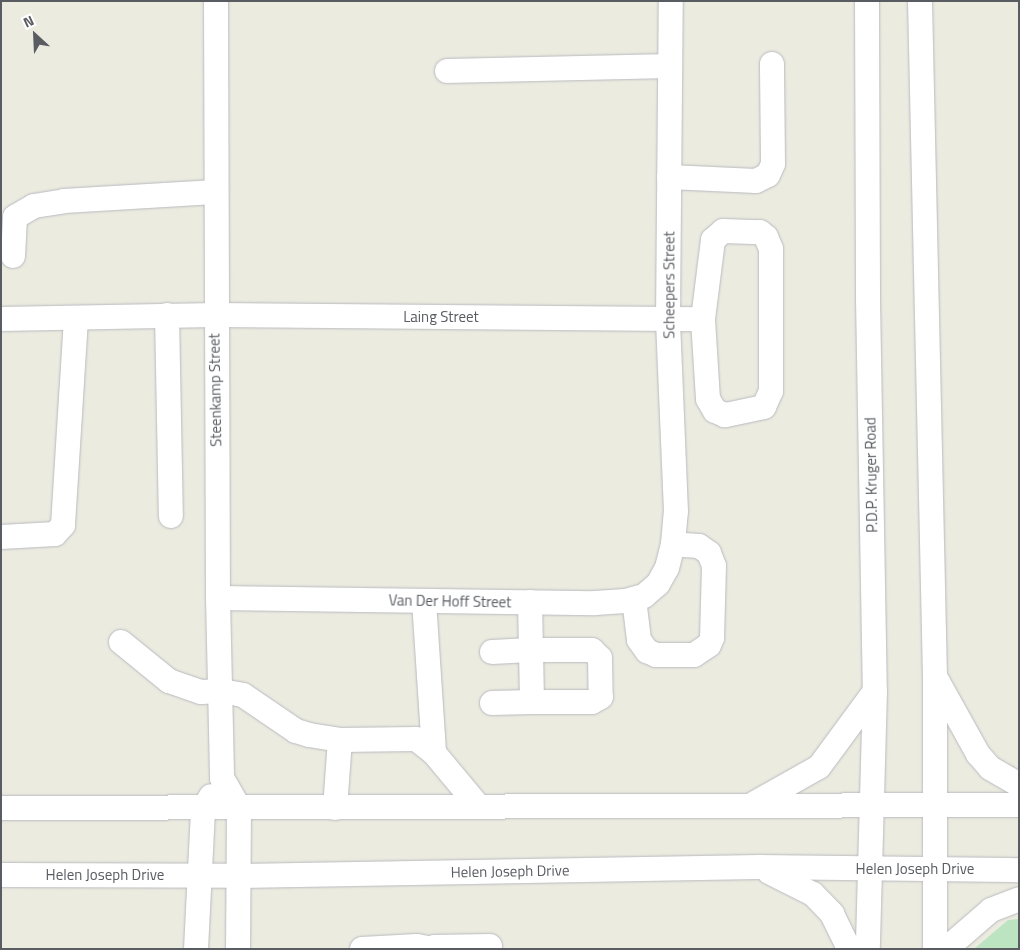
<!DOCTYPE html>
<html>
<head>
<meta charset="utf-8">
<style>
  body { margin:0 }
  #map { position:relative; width:1020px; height:950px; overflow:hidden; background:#ecebe0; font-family:"Titillium Web",sans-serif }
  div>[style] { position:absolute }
  .green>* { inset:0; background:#bce4c0 }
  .roads { filter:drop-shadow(0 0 1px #b8babf) drop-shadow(0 0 1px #b8babf) }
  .minor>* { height:24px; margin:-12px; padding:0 12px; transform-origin:12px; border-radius:12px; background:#fff }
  span { translate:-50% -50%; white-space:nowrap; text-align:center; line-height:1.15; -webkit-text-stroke:4.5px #fff; paint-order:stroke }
  .street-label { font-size:15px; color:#595c61 }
  .frame { position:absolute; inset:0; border:2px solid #595c61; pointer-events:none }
  .north { position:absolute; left:10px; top:10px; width:50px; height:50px; -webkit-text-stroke:4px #fff; paint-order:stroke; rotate:335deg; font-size:14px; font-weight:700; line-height:20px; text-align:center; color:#595c61 }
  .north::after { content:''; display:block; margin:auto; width:18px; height:22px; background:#595c61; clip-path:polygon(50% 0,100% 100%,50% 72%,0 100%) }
</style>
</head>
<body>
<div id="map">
  <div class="green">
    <div style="clip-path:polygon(1019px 919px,1019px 949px,974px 949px,1008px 920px)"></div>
  </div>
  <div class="roads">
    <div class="minor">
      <div style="left:216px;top:1px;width:597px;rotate:89.81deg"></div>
      <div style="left:218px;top:598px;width:180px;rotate:88.7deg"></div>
      <div style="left:222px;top:778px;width:34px;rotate:60deg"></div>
      <div style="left:239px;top:808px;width:141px;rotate:90.4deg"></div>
      <div style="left:867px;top:1px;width:298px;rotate:89.8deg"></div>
      <div style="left:868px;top:299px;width:392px;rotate:89deg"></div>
      <div style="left:875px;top:691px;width:258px;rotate:91.6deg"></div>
      <div style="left:920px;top:1px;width:675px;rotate:88.73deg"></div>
      <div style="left:935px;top:676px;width:273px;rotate:90deg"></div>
      <div style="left:447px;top:71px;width:223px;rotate:-1.3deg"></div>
      <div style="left:669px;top:177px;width:87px;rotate:2.6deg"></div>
      <div style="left:756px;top:181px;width:13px;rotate:-27deg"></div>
      <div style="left:768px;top:175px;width:12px;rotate:-66deg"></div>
      <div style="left:773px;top:164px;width:100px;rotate:-90.6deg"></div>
      <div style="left:723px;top:231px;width:37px;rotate:2deg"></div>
      <div style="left:760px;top:232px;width:8px;rotate:40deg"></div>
      <div style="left:766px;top:237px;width:13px;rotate:67deg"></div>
      <div style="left:771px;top:249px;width:142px;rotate:90deg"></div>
      <div style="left:771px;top:391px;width:17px;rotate:114deg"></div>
      <div style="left:764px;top:407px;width:40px;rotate:168deg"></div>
      <div style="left:725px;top:415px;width:11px;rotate:-158deg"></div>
      <div style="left:715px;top:411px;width:14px;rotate:-120deg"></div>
      <div style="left:708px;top:399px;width:80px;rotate:-93.6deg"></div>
      <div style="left:703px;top:319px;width:80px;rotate:-82.8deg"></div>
      <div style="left:713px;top:240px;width:13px;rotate:-42deg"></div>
      <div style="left:13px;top:256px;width:39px;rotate:-87deg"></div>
      <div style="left:15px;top:217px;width:22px;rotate:-30deg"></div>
      <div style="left:34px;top:206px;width:30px;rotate:-9deg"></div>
      <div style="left:64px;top:201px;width:151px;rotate:-3.4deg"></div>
      <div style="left:167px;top:315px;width:201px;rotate:88.9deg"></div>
      <div style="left:1px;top:319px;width:214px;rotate:-1.1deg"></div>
      <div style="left:215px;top:315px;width:488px;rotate:0.5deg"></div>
      <div style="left:1px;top:537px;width:54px;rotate:-3.2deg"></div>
      <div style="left:55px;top:534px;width:12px;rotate:-48deg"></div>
      <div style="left:63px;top:525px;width:206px;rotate:-86.4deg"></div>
      <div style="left:218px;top:598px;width:377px;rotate:0.8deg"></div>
      <div style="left:595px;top:603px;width:30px;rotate:-4deg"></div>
      <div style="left:625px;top:601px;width:20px;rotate:-15deg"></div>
      <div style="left:644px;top:596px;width:18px;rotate:-41deg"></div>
      <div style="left:658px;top:584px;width:18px;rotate:-61deg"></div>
      <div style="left:667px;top:568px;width:25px;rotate:-76deg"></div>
      <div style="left:673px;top:544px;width:32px;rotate:-85deg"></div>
      <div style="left:676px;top:512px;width:194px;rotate:-92.4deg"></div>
      <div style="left:668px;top:318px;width:317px;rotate:-89.5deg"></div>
      <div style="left:634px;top:599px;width:41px;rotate:83deg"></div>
      <div style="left:639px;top:640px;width:14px;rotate:54deg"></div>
      <div style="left:647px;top:651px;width:10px;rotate:24deg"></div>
      <div style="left:656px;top:655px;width:38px"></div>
      <div style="left:694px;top:655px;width:18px;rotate:-34deg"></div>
      <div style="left:709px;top:645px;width:8px;rotate:-67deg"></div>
      <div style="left:712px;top:638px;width:72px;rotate:-88.4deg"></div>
      <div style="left:714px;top:566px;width:14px;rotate:-111deg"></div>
      <div style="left:709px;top:553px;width:12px;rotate:-145deg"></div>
      <div style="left:699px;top:546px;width:26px;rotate:-176deg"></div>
      <div style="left:424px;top:601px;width:152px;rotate:86.2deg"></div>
      <div style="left:121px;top:642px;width:62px;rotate:39.1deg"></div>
      <div style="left:169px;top:681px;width:34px;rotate:19deg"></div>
      <div style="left:201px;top:692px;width:20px;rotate:-3deg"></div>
      <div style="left:221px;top:691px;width:22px;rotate:10deg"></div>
      <div style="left:243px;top:695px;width:64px;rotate:34.2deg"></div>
      <div style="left:296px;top:731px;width:14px;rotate:17deg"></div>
      <div style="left:309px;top:735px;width:31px;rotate:9deg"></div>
      <div style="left:340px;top:740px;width:76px;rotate:-0.8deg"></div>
      <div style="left:416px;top:739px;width:23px;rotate:38deg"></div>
      <div style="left:434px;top:753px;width:70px;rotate:50.2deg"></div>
      <div style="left:492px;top:652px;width:39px;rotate:-3deg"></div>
      <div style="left:531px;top:650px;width:61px"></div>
      <div style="left:592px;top:650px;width:11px;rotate:45deg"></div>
      <div style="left:600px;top:658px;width:39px;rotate:89deg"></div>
      <div style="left:601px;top:697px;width:10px;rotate:151deg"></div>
      <div style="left:592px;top:702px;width:60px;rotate:180deg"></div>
      <div style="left:532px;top:702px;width:52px;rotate:-91.1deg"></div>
      <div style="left:531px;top:650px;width:48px;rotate:-91.2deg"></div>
      <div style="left:937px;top:680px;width:85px;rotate:61deg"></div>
      <div style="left:978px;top:754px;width:18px;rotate:49deg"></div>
      <div style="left:990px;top:768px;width:34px;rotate:30deg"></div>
      <div style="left:492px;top:703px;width:40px;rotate:-1.4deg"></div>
      <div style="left:755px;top:803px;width:73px;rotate:-29.4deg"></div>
      <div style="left:819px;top:767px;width:94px;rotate:-53.6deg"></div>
      <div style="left:1px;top:808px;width:1018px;rotate:-0.17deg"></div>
      <div style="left:335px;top:808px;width:68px;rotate:-85.8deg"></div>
      <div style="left:769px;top:872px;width:49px;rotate:26.6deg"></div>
      <div style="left:813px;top:894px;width:28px;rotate:46deg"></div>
      <div style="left:832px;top:914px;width:39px;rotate:64deg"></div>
      <div style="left:1px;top:875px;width:239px;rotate:0.2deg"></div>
      <div style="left:240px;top:876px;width:519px;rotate:-0.99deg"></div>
      <div style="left:759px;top:867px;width:260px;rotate:0.7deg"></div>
      <div style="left:434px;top:947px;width:56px;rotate:-1deg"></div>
      <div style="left:196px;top:949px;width:140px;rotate:-87.1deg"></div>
      <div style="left:203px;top:809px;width:15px;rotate:-58deg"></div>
      <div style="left:362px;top:949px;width:55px;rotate:-3.1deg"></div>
      <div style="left:417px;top:946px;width:17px;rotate:10deg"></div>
      <div style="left:946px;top:949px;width:60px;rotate:-40.9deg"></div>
      <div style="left:991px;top:910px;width:30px;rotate:-21deg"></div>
    </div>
  </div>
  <div class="street-label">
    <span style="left:669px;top:285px;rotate:-90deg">Scheepers Street</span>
    <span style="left:441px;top:317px">Laing Street</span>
    <span style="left:215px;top:390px;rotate:-91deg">Steenkamp Street</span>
    <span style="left:871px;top:475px;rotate:-91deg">P.D.P. Kruger Road</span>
    <span style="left:450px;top:601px;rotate:1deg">Van Der Hoff Street</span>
    <span style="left:915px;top:869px">Helen Joseph Drive</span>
    <span style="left:510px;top:871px;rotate:-1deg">Helen Joseph Drive</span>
    <span style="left:105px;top:875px">Helen Joseph Drive</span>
  </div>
  <div class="frame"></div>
  <div class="north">N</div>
</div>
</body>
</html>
